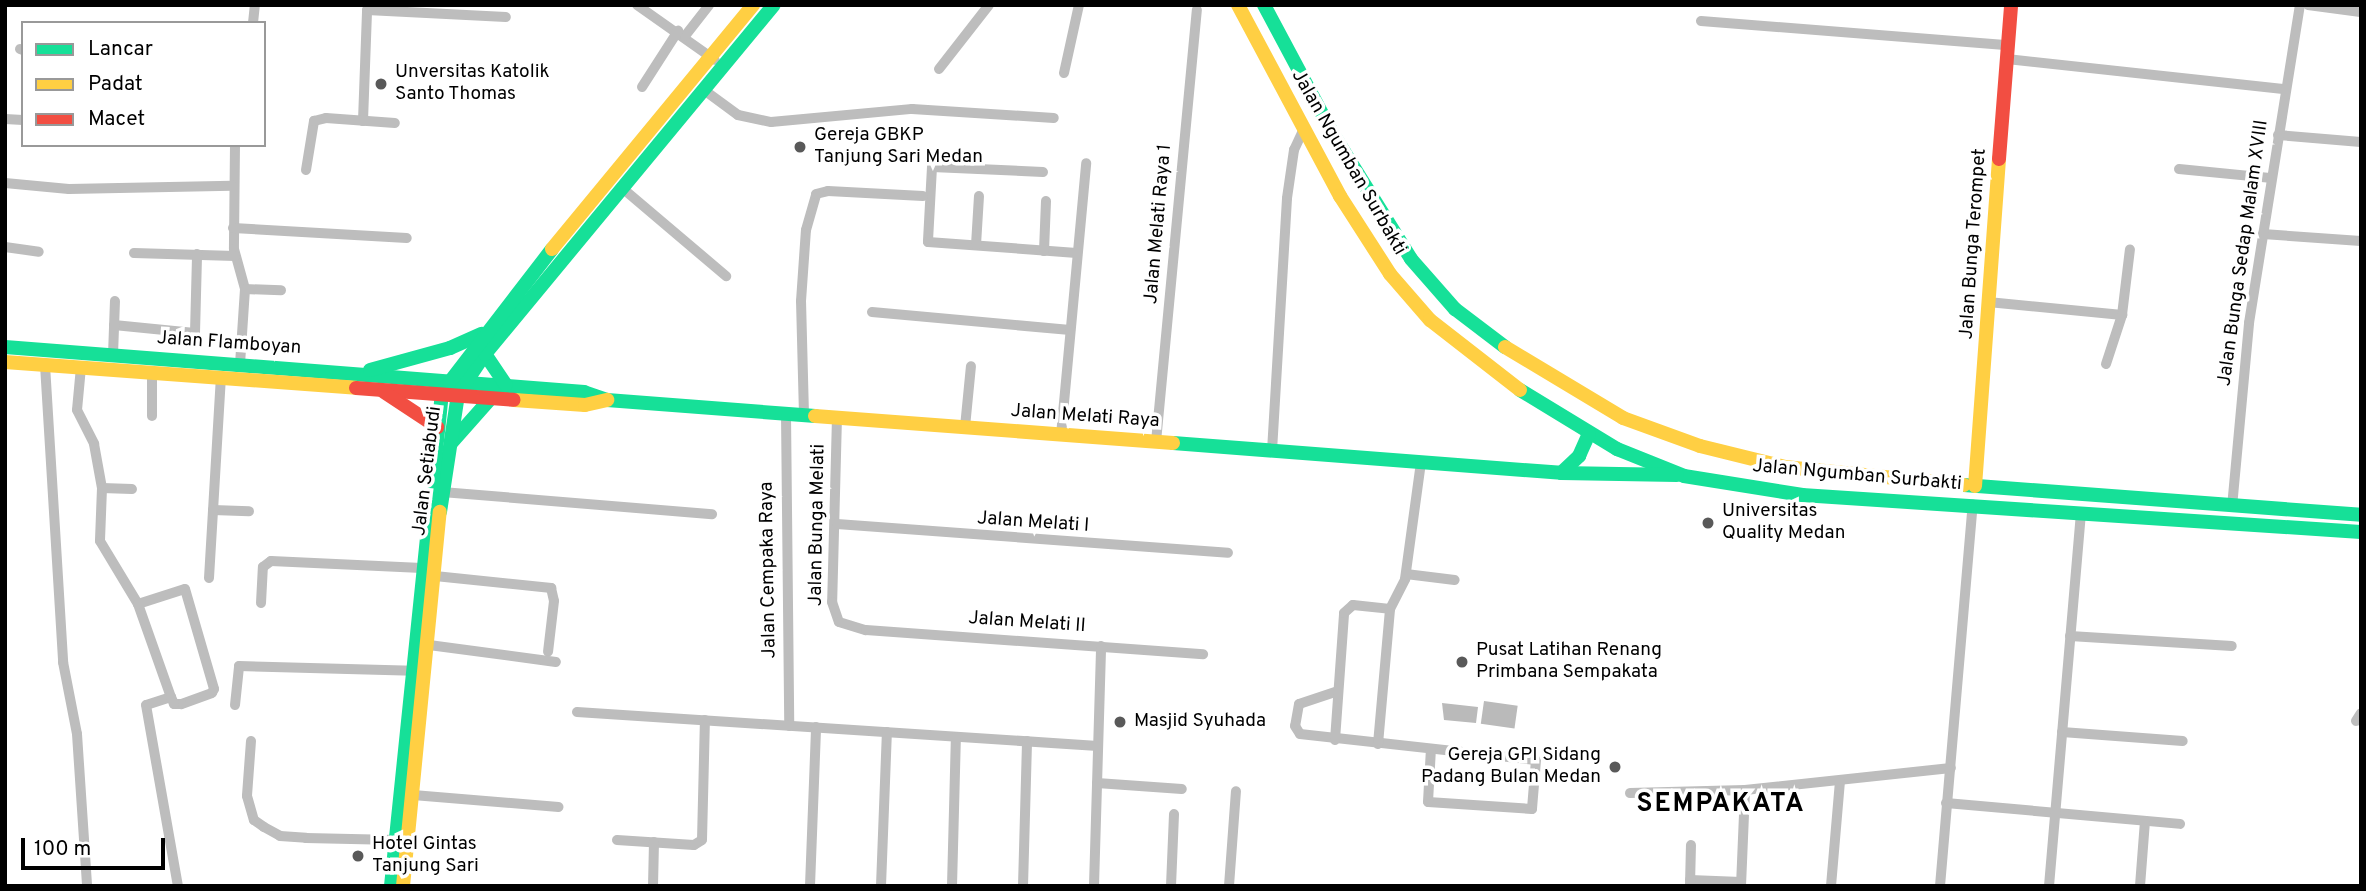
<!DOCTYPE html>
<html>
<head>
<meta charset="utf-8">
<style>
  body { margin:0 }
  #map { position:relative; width:2366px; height:891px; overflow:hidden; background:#fff; font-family:Overpass,sans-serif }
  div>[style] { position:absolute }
  .water>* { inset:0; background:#bababa; transform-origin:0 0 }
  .street>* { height:10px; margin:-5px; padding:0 5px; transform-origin:5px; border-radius:5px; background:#bdbdbd }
  .fast>* { height:14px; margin:-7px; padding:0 7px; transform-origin:7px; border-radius:7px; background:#16e098 }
  .slow>* { height:14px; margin:-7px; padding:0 7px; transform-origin:7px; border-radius:7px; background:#ffcf43 }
  .jam>* { height:14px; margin:-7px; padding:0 7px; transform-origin:7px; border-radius:7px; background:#f24e42 }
  .dots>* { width:19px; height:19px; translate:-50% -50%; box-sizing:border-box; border:4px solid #fff; border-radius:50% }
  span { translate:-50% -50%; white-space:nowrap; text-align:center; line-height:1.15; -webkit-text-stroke:7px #fff; paint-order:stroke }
  .poi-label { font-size:19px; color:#000 }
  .left { translate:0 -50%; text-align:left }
  .right { translate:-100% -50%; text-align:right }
  .street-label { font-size:19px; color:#000 }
  .district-label { font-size:26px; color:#000; font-weight:700; letter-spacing:2px }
  .frame { position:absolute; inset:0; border:7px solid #000; pointer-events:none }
  .legend { position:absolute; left:21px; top:21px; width:245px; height:126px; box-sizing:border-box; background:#fff; border:2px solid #999; margin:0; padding:9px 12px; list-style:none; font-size:21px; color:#000 }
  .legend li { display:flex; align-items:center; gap:14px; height:35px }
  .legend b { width:35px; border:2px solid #999 }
  .scale { position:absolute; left:21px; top:838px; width:144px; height:32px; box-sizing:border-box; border:4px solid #000; border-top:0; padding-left:9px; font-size:21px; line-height:24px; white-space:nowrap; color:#000; -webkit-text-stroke:5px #fff; paint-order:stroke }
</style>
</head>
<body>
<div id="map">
  <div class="water">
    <div style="left:1484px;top:701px;width:34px;height:23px;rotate:8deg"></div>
    <div style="clip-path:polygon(1442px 703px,1478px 707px,1476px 723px,1444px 720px)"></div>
  </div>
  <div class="street">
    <div style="left:637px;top:5px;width:95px;rotate:35.2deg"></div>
    <div style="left:2308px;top:5px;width:53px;rotate:7.5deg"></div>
    <div style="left:1701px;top:21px;width:308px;rotate:4.5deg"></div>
    <div style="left:253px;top:23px;width:18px;rotate:-84deg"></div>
    <div style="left:685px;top:36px;width:39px;rotate:-52deg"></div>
    <div style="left:20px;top:49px;width:3px;rotate:18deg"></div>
    <div style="left:2007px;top:59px;width:280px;rotate:6.2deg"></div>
    <div style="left:939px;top:69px;width:81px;rotate:-52deg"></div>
    <div style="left:1064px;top:73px;width:70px;rotate:-77.6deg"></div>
    <div style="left:642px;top:87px;width:67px;rotate:-57.3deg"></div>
    <div style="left:704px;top:90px;width:42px;rotate:36.3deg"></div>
    <div style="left:738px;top:115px;width:34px;rotate:12deg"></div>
    <div style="left:771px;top:122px;width:142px;rotate:-5.3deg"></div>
    <div style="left:912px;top:109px;width:142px;rotate:3.6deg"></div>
    <div style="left:5px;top:119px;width:18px;rotate:3deg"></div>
    <div style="left:363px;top:121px;width:111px;rotate:-87.9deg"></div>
    <div style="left:367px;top:10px;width:139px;rotate:2.9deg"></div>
    <div style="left:2278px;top:135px;width:83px;rotate:4.8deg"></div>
    <div style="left:235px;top:145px;width:104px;rotate:90.6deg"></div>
    <div style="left:234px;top:249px;width:41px;rotate:74.6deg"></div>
    <div style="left:245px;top:289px;width:75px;rotate:93.8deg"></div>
    <div style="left:2179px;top:169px;width:91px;rotate:5.6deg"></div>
    <div style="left:306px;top:170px;width:50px;rotate:-80.7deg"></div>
    <div style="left:314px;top:121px;width:12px;rotate:-14deg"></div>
    <div style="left:326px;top:118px;width:69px;rotate:4.1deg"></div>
    <div style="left:1043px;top:172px;width:111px;rotate:-177.4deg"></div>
    <div style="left:932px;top:167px;width:75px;rotate:93.1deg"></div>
    <div style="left:928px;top:242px;width:149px;rotate:4.2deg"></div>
    <div style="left:5px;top:183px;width:64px;rotate:5.4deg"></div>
    <div style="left:69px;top:189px;width:163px;rotate:-1.1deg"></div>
    <div style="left:621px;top:187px;width:138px;rotate:40.3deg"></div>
    <div style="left:233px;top:228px;width:174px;rotate:3.3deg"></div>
    <div style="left:2263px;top:234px;width:98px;rotate:4.1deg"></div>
    <div style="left:976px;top:245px;width:49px;rotate:-86.5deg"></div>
    <div style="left:5px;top:247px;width:34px;rotate:8deg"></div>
    <div style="left:1044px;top:251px;width:50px;rotate:-87.7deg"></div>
    <div style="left:134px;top:253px;width:101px;rotate:1.7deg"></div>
    <div style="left:245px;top:289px;width:36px;rotate:2deg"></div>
    <div style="left:1988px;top:302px;width:135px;rotate:5.5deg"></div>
    <div style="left:2122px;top:315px;width:66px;rotate:-83.1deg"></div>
    <div style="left:872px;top:312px;width:199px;rotate:5.2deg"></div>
    <div style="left:114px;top:325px;width:81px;rotate:5.6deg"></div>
    <div style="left:195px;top:333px;width:79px;rotate:-88.5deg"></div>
    <div style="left:113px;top:355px;width:54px;rotate:-87.9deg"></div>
    <div style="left:2106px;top:364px;width:52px;rotate:-71.9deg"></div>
    <div style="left:45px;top:365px;width:298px;rotate:86.5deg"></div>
    <div style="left:63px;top:662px;width:73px;rotate:79deg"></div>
    <div style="left:77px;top:734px;width:152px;rotate:86.2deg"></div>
    <div style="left:81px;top:367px;width:43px;rotate:95.3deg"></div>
    <div style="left:77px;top:410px;width:38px;rotate:63deg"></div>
    <div style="left:94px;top:444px;width:45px;rotate:79.7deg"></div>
    <div style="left:102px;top:488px;width:53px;rotate:92.2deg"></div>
    <div style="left:100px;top:541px;width:74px;rotate:58.9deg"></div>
    <div style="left:138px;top:604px;width:99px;rotate:70.5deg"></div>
    <div style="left:171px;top:697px;width:26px;rotate:162deg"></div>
    <div style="left:146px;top:705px;width:184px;rotate:80deg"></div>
    <div style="left:152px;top:372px;width:44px;rotate:90deg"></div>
    <div style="left:786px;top:414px;width:312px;rotate:89.4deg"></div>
    <div style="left:804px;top:415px;width:114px;rotate:-91.5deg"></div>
    <div style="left:801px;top:301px;width:71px;rotate:-86deg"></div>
    <div style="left:806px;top:230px;width:37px;rotate:-74deg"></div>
    <div style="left:816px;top:194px;width:12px;rotate:-14deg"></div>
    <div style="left:828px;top:191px;width:95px;rotate:3deg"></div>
    <div style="left:837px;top:417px;width:185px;rotate:91.5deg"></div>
    <div style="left:832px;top:602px;width:21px;rotate:71deg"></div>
    <div style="left:839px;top:622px;width:28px;rotate:17deg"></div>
    <div style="left:866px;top:630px;width:338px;rotate:4.1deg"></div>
    <div style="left:965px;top:427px;width:61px;rotate:-84.4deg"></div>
    <div style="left:1061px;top:435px;width:273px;rotate:-84.7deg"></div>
    <div style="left:1156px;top:442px;width:434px;rotate:-84.6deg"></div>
    <div style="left:1272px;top:451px;width:253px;rotate:-86.6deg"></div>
    <div style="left:1287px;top:198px;width:49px;rotate:-81.7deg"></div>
    <div style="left:1294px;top:150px;width:23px;rotate:-65deg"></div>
    <div style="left:102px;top:488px;width:30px;rotate:2deg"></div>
    <div style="left:442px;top:492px;width:271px;rotate:4.7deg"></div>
    <div style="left:2232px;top:507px;width:185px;rotate:-84.7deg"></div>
    <div style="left:2249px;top:323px;width:322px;rotate:-80.9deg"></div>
    <div style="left:213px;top:510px;width:36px;rotate:2deg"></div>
    <div style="left:837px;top:524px;width:392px;rotate:4.2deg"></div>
    <div style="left:1406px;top:574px;width:49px;rotate:7deg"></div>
    <div style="left:435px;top:576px;width:117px;rotate:5.9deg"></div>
    <div style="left:551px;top:588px;width:13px;rotate:77deg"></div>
    <div style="left:554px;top:601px;width:51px;rotate:96.7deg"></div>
    <div style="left:209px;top:578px;width:201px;rotate:-86.6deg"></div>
    <div style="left:261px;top:603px;width:36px;rotate:-87deg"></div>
    <div style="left:263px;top:567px;width:10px;rotate:-37deg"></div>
    <div style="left:271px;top:561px;width:151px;rotate:2.7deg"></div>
    <div style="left:138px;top:604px;width:49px;rotate:-17.7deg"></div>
    <div style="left:185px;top:589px;width:104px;rotate:73.8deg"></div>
    <div style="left:214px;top:689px;width:4px;rotate:117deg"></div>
    <div style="left:212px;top:693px;width:33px;rotate:160deg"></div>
    <div style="left:181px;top:704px;width:7px;rotate:180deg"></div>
    <div style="left:174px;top:704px;width:8px;rotate:-113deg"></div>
    <div style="left:2070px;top:636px;width:162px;rotate:3.5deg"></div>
    <div style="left:429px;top:645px;width:128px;rotate:7.6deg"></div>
    <div style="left:1338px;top:691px;width:41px;rotate:161.6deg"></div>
    <div style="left:1299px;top:704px;width:22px;rotate:100deg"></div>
    <div style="left:1295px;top:726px;width:9px;rotate:58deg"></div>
    <div style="left:1300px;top:734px;width:237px;rotate:6.3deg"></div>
    <div style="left:1536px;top:760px;width:49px;rotate:94.7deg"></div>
    <div style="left:1532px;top:809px;width:104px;rotate:-176.1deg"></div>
    <div style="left:1428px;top:802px;width:53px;rotate:-86.8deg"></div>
    <div style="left:235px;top:705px;width:39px;rotate:-84deg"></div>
    <div style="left:239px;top:666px;width:174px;rotate:1.6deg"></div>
    <div style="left:577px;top:712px;width:522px;rotate:3.73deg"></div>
    <div style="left:2356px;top:721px;width:9px;rotate:-58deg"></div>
    <div style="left:2062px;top:732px;width:121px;rotate:4.3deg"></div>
    <div style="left:1335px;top:740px;width:127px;rotate:-85.9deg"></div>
    <div style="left:1344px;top:613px;width:12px;rotate:-42deg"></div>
    <div style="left:1353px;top:605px;width:37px;rotate:6deg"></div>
    <div style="left:251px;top:741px;width:55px;rotate:94.2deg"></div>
    <div style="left:247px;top:796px;width:25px;rotate:74deg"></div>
    <div style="left:254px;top:820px;width:12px;rotate:35deg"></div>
    <div style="left:264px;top:827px;width:18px;rotate:29deg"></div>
    <div style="left:280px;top:836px;width:26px;rotate:4deg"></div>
    <div style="left:306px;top:838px;width:90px;rotate:1.3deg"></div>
    <div style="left:1378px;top:744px;width:136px;rotate:-84.9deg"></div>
    <div style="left:1390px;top:609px;width:34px;rotate:-63deg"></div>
    <div style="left:1405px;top:579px;width:118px;rotate:-82.2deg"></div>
    <div style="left:1097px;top:783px;width:85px;rotate:4deg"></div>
    <div style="left:1630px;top:793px;width:115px;rotate:-1.5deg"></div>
    <div style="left:1745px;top:790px;width:207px;rotate:-6.1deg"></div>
    <div style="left:413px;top:795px;width:146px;rotate:4.7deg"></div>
    <div style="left:1946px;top:803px;width:235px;rotate:5.1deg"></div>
    <div style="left:617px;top:840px;width:77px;rotate:3.7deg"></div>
    <div style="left:694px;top:845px;width:9px;rotate:-32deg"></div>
    <div style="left:702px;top:840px;width:120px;rotate:-88.6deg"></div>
    <div style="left:1690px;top:880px;width:51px;rotate:2.2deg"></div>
    <div style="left:1690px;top:885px;width:40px;rotate:-88.6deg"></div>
    <div style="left:653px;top:886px;width:44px;rotate:-88.7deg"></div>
    <div style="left:810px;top:886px;width:159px;rotate:-87.8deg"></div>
    <div style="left:881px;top:886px;width:154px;rotate:-87.8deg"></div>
    <div style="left:952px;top:886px;width:149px;rotate:-88.5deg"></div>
    <div style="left:1023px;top:886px;width:145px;rotate:-88.4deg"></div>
    <div style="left:1094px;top:886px;width:240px;rotate:-88.3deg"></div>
    <div style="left:1171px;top:886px;width:72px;rotate:-87.6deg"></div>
    <div style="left:1229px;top:886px;width:95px;rotate:-85.8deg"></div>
    <div style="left:1741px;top:886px;width:96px;rotate:-87.6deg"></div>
    <div style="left:1831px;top:886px;width:105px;rotate:-85.1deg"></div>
    <div style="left:1940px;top:886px;width:383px;rotate:-85.1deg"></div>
    <div style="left:2049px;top:886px;width:374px;rotate:-85.1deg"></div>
    <div style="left:2140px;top:886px;width:65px;rotate:-85.6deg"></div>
  </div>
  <div class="fast">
    <div style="left:1264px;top:5px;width:146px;rotate:61.9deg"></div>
    <div style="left:1333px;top:134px;width:147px;rotate:58deg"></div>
    <div style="left:1411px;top:259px;width:67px;rotate:48.7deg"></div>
    <div style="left:1455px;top:309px;width:63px;rotate:37.2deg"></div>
    <div style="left:5px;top:347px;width:581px;rotate:4.44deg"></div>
    <div style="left:584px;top:392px;width:24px;rotate:19deg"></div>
    <div style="left:607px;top:400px;width:209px;rotate:4.4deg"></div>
    <div style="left:485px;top:354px;width:37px;rotate:56deg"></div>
    <div style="left:370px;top:370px;width:83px;rotate:-15.4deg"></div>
    <div style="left:450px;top:348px;width:35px;rotate:-24deg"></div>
    <div style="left:1520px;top:390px;width:114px;rotate:31.3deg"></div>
    <div style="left:1617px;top:449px;width:72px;rotate:21.9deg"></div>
    <div style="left:1684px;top:476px;width:120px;rotate:9.1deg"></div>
    <div style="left:1802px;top:495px;width:560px;rotate:3.79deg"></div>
    <div style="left:452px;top:442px;width:60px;rotate:-48.4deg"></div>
    <div style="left:1173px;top:443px;width:389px;rotate:4.4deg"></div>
    <div style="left:1561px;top:473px;width:116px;rotate:1deg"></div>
    <div style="left:1561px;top:473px;width:25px;rotate:-43deg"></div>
    <div style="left:1579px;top:456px;width:24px;rotate:-66deg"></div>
    <div style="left:1964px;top:485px;width:398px;rotate:4.3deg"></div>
    <div style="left:440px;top:512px;width:119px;rotate:-81.3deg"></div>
    <div style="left:458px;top:394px;width:48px;rotate:-56deg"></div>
    <div style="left:485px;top:354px;width:453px;rotate:-50.4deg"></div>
    <div style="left:391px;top:886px;width:497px;rotate:-84.1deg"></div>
    <div style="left:442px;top:392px;width:180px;rotate:-52.4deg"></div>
  </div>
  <div class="slow">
    <div style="left:1238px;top:5px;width:217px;rotate:61.9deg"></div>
    <div style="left:1340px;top:196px;width:93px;rotate:57.3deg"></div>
    <div style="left:1390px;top:274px;width:61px;rotate:49deg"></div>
    <div style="left:1430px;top:320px;width:114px;rotate:37.9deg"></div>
    <div style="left:552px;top:249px;width:316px;rotate:-50.5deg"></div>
    <div style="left:1505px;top:347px;width:138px;rotate:31deg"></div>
    <div style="left:1623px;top:418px;width:82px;rotate:20deg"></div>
    <div style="left:1700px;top:446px;width:88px;rotate:13.9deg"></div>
    <div style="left:1785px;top:467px;width:180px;rotate:5.7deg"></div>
    <div style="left:5px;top:362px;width:352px;rotate:4.2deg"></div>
    <div style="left:514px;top:400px;width:71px;rotate:4deg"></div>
    <div style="left:585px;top:405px;width:23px;rotate:-13deg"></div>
    <div style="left:815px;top:416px;width:359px;rotate:4.3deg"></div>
    <div style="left:1975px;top:486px;width:328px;rotate:-85.8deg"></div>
    <div style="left:403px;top:886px;width:376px;rotate:-84.4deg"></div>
  </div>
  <div class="jam">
    <div style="left:1999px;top:159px;width:154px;rotate:-85.5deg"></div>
    <div style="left:356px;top:388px;width:158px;rotate:4.3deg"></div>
    <div style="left:384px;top:392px;width:64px;rotate:33.4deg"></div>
  </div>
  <div class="dots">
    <div style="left:381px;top:84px;background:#595959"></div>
    <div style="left:800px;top:147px;background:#595959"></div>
    <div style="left:1708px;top:523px;background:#595959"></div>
    <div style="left:1462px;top:662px;background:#595959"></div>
    <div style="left:1120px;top:722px;background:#595959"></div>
    <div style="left:1615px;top:767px;background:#595959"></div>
    <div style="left:358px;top:856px;background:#595959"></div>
  </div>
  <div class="poi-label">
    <span class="left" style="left:395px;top:84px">Unversitas Katolik<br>Santo Thomas</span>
    <span class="left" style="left:814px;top:147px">Gereja GBKP<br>Tanjung Sari Medan</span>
    <span class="left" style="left:1722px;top:523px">Universitas<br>Quality Medan</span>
    <span class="left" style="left:1476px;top:662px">Pusat Latihan Renang<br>Primbana Sempakata</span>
    <span class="left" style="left:1134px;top:722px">Masjid Syuhada</span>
    <span class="right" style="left:1601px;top:767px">Gereja GPI Sidang<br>Padang Bulan Medan</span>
    <span class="left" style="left:372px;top:856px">Hotel Gintas<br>Tanjung Sari</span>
  </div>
  <div class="street-label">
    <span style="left:1348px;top:163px;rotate:60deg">Jalan Ngumban Surbakti</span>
    <span style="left:1159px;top:224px;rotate:-85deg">Jalan Melati Raya 1</span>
    <span style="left:1974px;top:244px;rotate:-86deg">Jalan Bunga Terompet</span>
    <span style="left:2244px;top:253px;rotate:-82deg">Jalan Bunga Sedap Malam XVIII</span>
    <span style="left:229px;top:344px;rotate:4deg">Jalan Flamboyan</span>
    <span style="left:1085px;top:417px;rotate:4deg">Jalan Melati Raya</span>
    <span style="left:428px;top:471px;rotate:-83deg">Jalan Setiabudi</span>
    <span style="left:1857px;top:476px;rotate:5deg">Jalan Ngumban Surbakti</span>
    <span style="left:1033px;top:523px;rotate:4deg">Jalan Melati I</span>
    <span style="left:818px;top:525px;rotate:-89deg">Jalan Bunga Melati</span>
    <span style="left:769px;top:570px;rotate:-91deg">Jalan Cempaka Raya</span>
    <span style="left:1027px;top:623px;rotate:4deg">Jalan Melati II</span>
  </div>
  <div class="district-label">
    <span style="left:1721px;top:805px">SEMPAKATA</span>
  </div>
  <div class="frame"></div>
  <ul class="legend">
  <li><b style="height:9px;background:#16e098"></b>Lancar</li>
  <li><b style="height:9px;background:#ffcf43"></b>Padat</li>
  <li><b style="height:9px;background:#f24e42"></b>Macet</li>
  </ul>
  <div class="scale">100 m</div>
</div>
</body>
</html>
